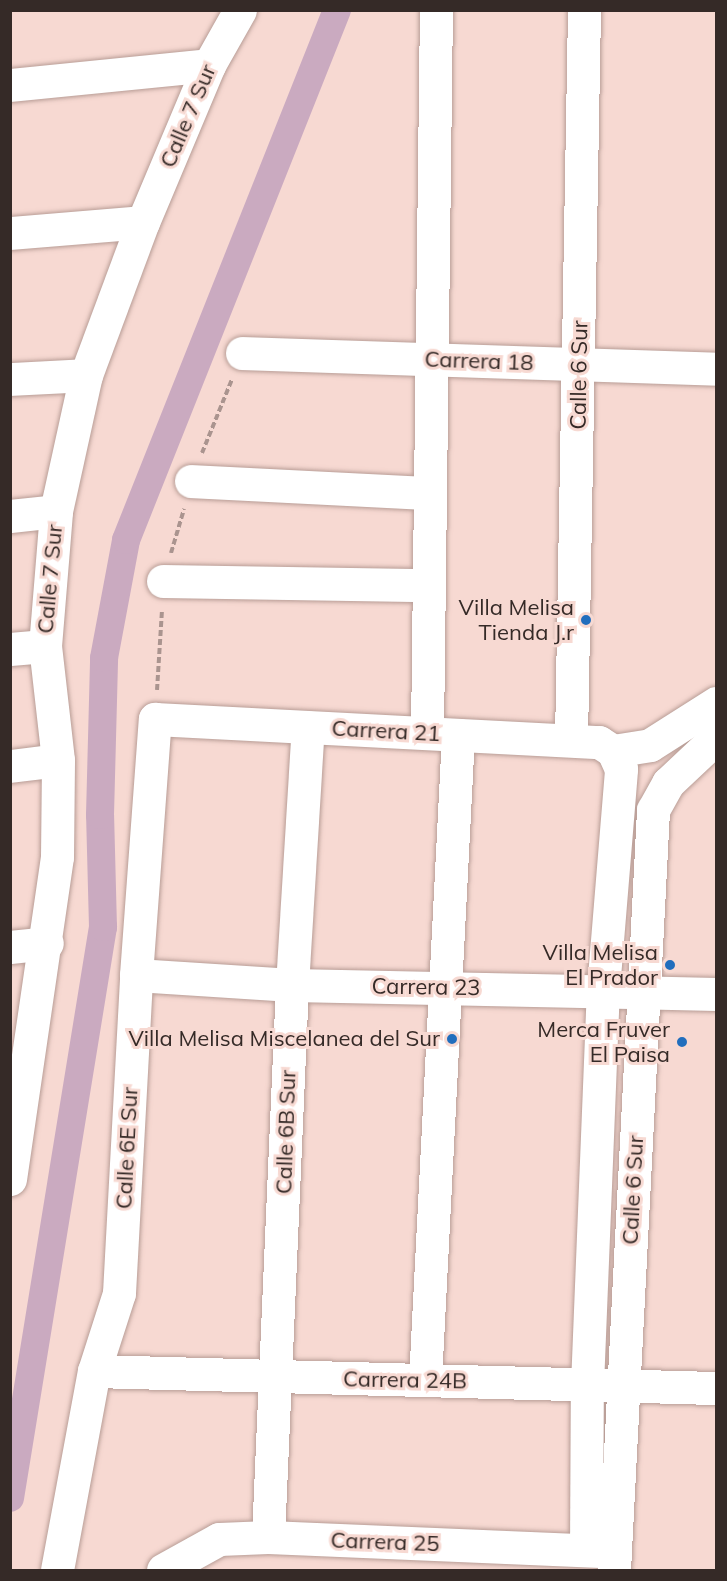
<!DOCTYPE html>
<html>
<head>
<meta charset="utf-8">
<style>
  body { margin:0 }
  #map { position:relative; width:727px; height:1581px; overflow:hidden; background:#f7d9d2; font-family:Mulish,sans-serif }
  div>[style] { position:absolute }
  .canal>* { height:28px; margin:-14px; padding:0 14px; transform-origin:14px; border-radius:14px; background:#caaac0 }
  .path>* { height:4px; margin-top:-2px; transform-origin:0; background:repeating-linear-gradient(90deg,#aa948f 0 6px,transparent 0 9px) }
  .roads { filter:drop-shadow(0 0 2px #b89d96) drop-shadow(0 0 2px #b89d96) }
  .minor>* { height:33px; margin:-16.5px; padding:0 16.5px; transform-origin:16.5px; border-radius:16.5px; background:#fff }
  .dots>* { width:16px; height:16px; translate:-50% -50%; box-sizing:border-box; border:3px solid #f7d9d2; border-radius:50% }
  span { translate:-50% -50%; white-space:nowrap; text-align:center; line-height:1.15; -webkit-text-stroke:6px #f7d9d2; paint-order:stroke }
  .street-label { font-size:22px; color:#352a27 }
  .poi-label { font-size:22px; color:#352a27 }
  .right { translate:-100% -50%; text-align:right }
  .frame { position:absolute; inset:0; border:12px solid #352a27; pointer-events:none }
</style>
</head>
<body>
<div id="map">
  <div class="canal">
    <div style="left:10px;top:1498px;width:579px;rotate:-80.75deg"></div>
    <div style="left:103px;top:927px;width:112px;rotate:-91.5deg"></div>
    <div style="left:100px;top:815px;width:157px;rotate:-88.5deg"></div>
    <div style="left:104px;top:658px;width:120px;rotate:-79.4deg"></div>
    <div style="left:126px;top:540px;width:570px;rotate:-68.29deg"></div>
  </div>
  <div class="path">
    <div style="left:202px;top:453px;width:80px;rotate:-67.9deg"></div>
    <div style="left:171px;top:553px;width:46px;rotate:-73.5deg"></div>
    <div style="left:157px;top:690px;width:79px;rotate:-86.4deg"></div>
  </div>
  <div class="roads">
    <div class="minor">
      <div style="left:10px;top:85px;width:200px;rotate:-5.7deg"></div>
      <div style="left:10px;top:233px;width:133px;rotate:-4.7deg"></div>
      <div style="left:242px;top:353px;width:474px;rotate:1.9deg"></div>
      <div style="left:10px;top:379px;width:76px;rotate:-3deg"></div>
      <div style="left:191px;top:481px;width:239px;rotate:2.9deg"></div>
      <div style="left:10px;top:516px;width:46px;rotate:-6.2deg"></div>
      <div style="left:163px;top:581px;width:265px;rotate:0.9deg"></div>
      <div style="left:10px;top:649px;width:35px;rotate:-5deg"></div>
      <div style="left:427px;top:733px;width:723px;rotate:-89.29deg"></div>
      <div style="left:571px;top:740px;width:730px;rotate:-88.98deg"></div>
      <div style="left:613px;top:751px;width:37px;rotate:-9deg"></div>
      <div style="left:650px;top:745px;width:78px;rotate:-32.5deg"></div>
      <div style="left:10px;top:766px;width:48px;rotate:-7.1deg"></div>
      <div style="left:10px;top:947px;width:37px;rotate:-6deg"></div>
      <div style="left:136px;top:975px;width:156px;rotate:3.7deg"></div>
      <div style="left:292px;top:985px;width:424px;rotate:1.2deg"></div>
      <div style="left:10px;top:1179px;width:325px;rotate:-81.7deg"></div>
      <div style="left:57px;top:857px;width:97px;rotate:-89.4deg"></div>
      <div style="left:58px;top:760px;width:115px;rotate:-96.5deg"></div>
      <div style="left:45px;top:646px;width:135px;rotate:-85.3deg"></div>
      <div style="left:56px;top:511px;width:139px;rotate:-77.6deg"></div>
      <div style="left:86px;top:375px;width:163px;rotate:-69.6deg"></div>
      <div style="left:143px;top:222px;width:170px;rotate:-67.2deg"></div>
      <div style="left:209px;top:65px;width:63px;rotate:-60.6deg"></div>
      <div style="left:94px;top:1371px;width:622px;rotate:1.57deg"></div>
      <div style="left:425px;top:1380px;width:646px;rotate:-87.07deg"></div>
      <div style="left:268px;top:1537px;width:553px;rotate:-87.51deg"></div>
      <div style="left:292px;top:985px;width:258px;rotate:-86.5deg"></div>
      <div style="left:586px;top:1550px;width:165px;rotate:-89.7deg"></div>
      <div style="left:587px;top:1385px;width:396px;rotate:-87.7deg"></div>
      <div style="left:603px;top:989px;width:221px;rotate:-85.3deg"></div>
      <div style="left:621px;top:769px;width:20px;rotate:-114deg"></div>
      <div style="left:57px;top:1570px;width:202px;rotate:-79.5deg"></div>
      <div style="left:94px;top:1371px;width:82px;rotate:-72.2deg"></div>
      <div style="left:119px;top:1293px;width:318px;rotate:-86.9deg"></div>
      <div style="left:136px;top:975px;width:257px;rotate:-85.8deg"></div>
      <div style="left:155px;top:719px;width:445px;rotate:3deg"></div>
      <div style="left:599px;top:742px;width:17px;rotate:33deg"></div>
      <div style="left:163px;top:1570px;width:64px;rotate:-29deg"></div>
      <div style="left:219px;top:1539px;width:49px;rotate:-2.3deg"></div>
      <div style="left:268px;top:1537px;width:339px;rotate:2.4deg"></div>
      <div style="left:614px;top:1570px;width:761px;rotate:-87.06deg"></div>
      <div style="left:653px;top:810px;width:31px;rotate:-61deg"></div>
      <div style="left:668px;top:783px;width:66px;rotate:-43.2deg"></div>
    </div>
  </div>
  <div class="dots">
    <div style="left:586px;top:620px;background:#216ebd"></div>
    <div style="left:670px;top:965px;background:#216ebd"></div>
    <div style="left:452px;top:1039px;background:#216ebd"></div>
    <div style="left:682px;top:1042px;background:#216ebd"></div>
  </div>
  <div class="street-label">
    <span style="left:188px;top:116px;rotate:-67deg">Calle 7 Sur</span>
    <span style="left:479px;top:361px;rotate:2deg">Carrera 18</span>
    <span style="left:579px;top:375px;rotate:-89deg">Calle 6 Sur</span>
    <span style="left:50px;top:579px;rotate:-85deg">Calle 7 Sur</span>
    <span style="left:386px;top:731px;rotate:3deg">Carrera 21</span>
    <span style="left:426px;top:987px;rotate:1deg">Carrera 23</span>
    <span style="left:286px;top:1132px;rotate:-88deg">Calle 6B Sur</span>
    <span style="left:127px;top:1148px;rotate:-87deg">Calle 6E Sur</span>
    <span style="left:633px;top:1190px;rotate:-87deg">Calle 6 Sur</span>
    <span style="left:405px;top:1380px;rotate:1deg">Carrera 24B</span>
    <span style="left:385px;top:1542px;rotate:2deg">Carrera 25</span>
  </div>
  <div class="poi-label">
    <span class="right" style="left:574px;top:620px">Villa Melisa<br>Tienda J.r</span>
    <span class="right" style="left:658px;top:965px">Villa Melisa<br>El Prador</span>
    <span class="right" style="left:670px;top:1042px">Merca Fruver<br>El Paisa</span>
    <span class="right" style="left:440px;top:1039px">Villa Melisa Miscelanea del Sur</span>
  </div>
  <div class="frame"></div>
</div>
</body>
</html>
